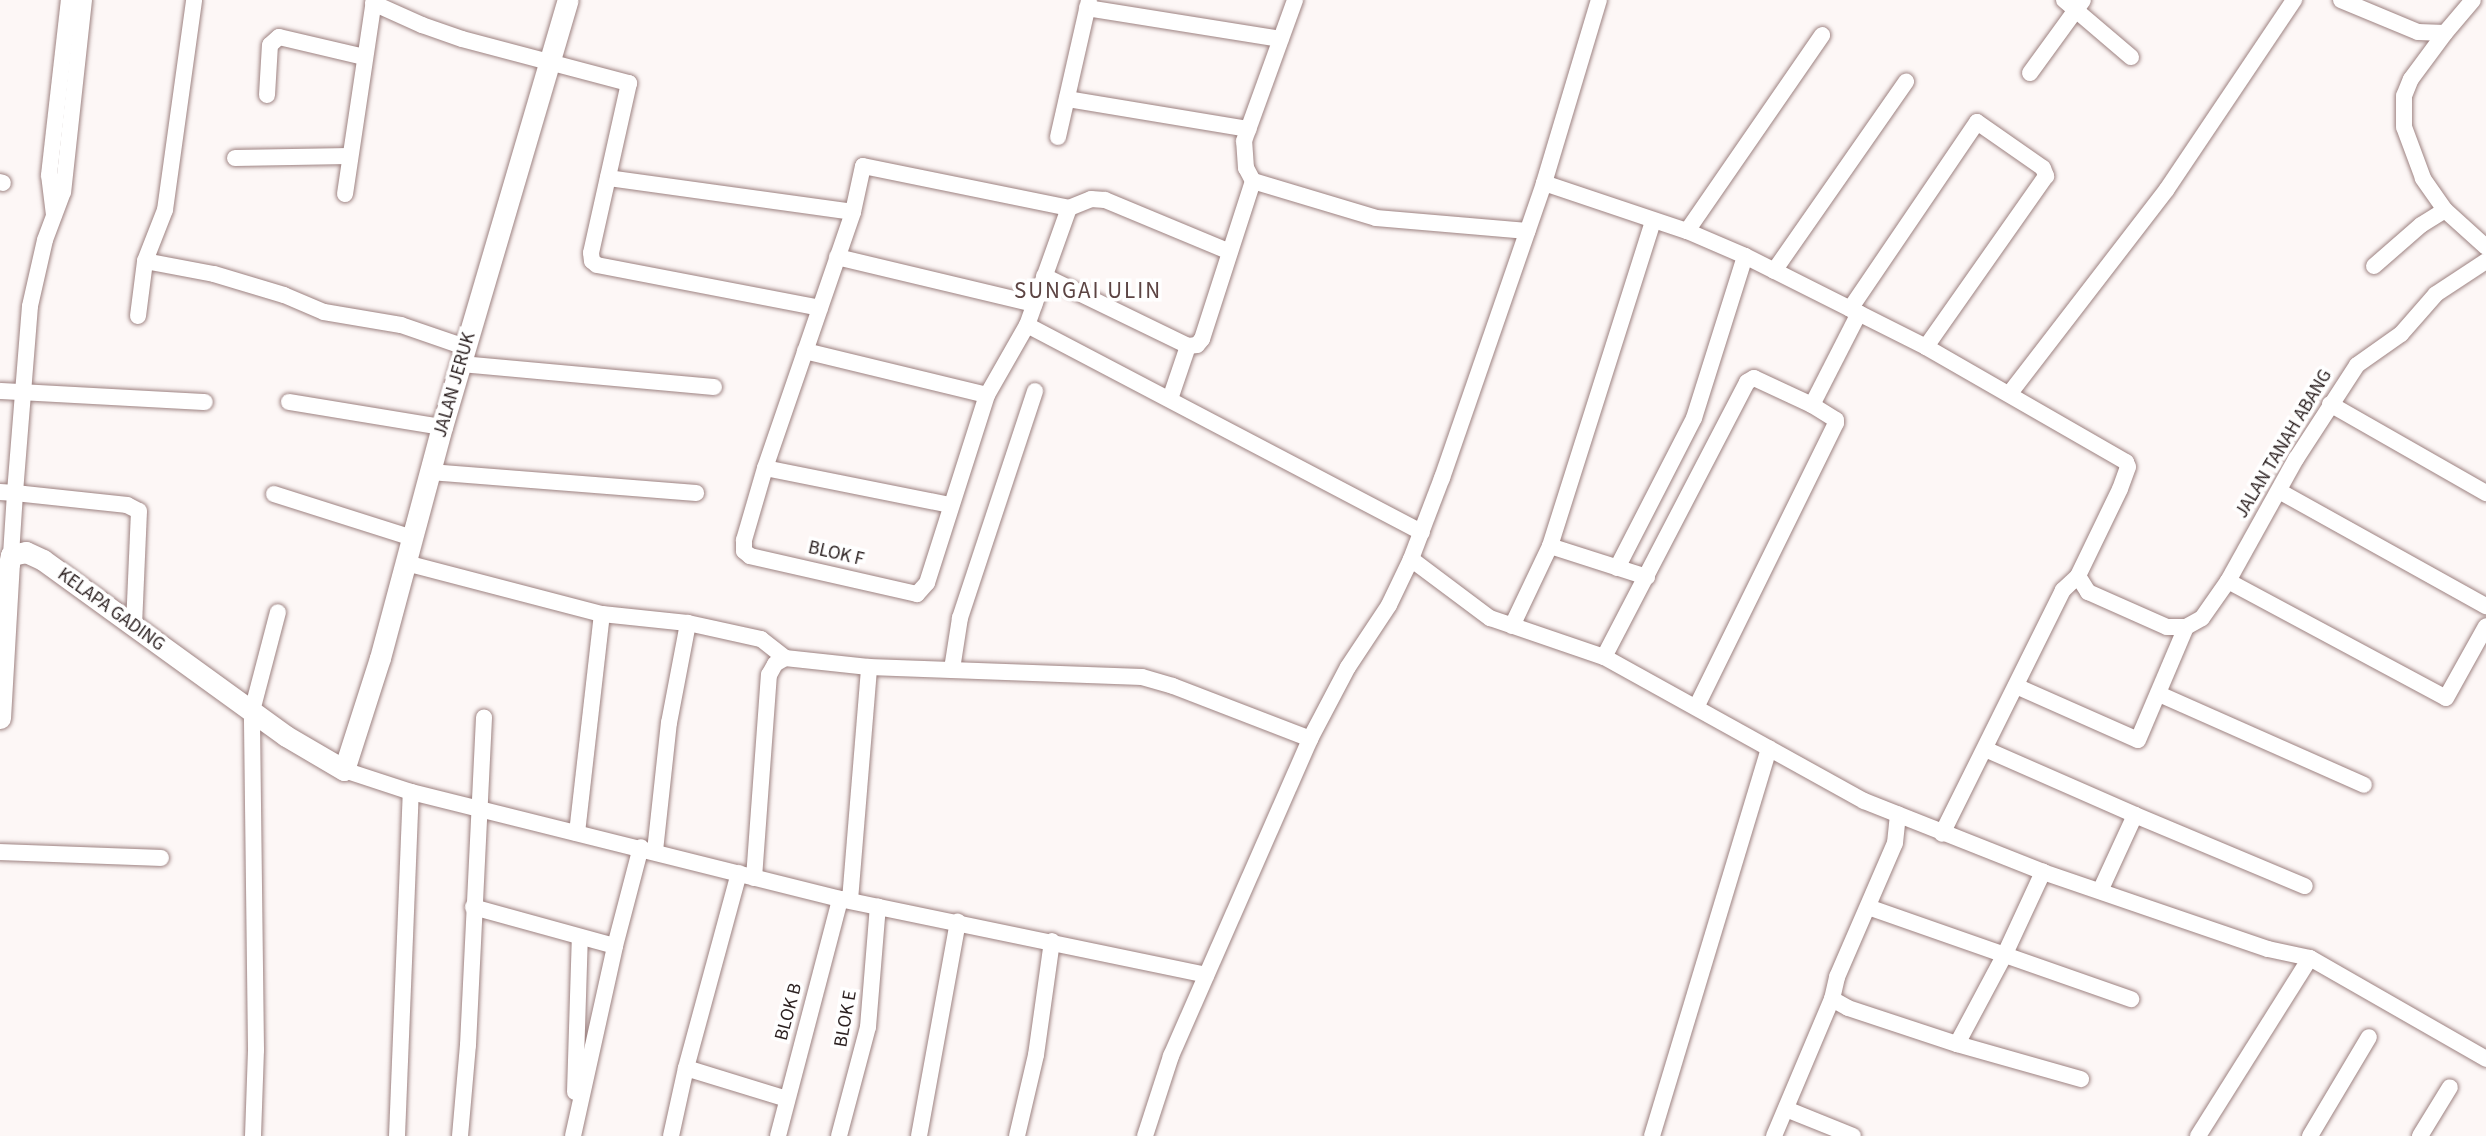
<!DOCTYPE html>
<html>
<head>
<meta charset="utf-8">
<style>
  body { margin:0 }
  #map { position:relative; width:2486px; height:1136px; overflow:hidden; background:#fdf7f6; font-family:"Source Sans 3",sans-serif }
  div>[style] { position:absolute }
  .roads { filter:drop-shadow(0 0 2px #9d8281) drop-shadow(0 0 2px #9d8281) }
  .street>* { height:16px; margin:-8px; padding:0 8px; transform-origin:8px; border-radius:8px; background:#fff }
  .secondary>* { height:21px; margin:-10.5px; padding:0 10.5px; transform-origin:10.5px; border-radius:10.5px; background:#fff }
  span { translate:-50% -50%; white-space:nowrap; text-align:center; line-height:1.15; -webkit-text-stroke:7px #fff; paint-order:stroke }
  .street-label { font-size:19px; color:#2a1f1f }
  .quarter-label { font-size:23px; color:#5c4443; letter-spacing:2px }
</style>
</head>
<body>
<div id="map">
  <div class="roads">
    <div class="street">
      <div style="left:84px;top:0;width:193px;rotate:96.2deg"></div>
      <div style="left:63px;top:192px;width:51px;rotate:110.6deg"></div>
      <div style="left:45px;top:240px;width:68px;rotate:102.8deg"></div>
      <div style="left:30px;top:306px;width:188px;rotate:94.6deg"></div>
      <div style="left:15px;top:493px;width:113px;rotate:6.1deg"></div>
      <div style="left:127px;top:505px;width:13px;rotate:27deg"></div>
      <div style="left:139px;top:511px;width:116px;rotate:92.5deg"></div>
      <div style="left:2064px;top:0;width:88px;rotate:40.4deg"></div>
      <div style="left:2341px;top:0;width:83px;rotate:22.6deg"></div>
      <div style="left:2418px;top:32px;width:27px;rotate:2deg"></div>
      <div style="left:2445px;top:33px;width:43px;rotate:-49.7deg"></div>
      <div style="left:373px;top:3px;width:54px;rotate:24.2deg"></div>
      <div style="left:422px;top:25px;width:42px;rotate:19.3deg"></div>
      <div style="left:462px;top:39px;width:173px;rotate:14.8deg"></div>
      <div style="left:629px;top:83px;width:174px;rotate:102.6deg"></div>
      <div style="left:591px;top:253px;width:8px;rotate:83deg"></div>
      <div style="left:592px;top:261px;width:6px;rotate:39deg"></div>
      <div style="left:597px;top:265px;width:227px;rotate:10.9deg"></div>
      <div style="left:1087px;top:8px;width:196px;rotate:9.1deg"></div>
      <div style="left:2030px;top:73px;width:90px;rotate:-54deg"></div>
      <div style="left:267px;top:95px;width:50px;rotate:-86.6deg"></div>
      <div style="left:270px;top:45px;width:12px;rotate:-42deg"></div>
      <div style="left:279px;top:37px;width:87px;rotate:13.2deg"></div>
      <div style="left:1067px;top:99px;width:184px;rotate:9.4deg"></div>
      <div style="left:1058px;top:137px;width:140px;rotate:-77.2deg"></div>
      <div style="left:235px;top:158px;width:114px;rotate:-1deg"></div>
      <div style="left:608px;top:178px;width:247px;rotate:7.9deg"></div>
      <div style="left:1253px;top:181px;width:128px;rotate:16.7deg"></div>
      <div style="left:1376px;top:218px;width:152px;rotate:4.9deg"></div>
      <div style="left:0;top:182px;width:3px;rotate:18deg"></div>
      <div style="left:1544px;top:183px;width:151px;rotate:18.6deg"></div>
      <div style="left:1687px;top:231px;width:63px;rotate:23.3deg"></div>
      <div style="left:1745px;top:256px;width:203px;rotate:26.7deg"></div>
      <div style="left:1926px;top:347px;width:231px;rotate:29.9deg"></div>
      <div style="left:2126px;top:462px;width:5px;rotate:68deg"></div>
      <div style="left:2128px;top:467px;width:23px;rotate:110deg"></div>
      <div style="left:2120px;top:489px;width:97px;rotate:115.8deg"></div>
      <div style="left:2078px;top:576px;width:21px;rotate:137deg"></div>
      <div style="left:2063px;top:590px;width:272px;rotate:116.4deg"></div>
      <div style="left:345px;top:194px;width:196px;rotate:-81.5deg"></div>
      <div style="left:1069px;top:208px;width:124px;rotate:109.7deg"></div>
      <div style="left:1027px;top:325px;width:81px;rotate:119.7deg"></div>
      <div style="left:987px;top:395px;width:197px;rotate:107.7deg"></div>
      <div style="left:927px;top:583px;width:15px;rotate:132deg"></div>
      <div style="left:917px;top:594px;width:171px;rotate:-167.2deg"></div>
      <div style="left:750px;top:556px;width:8px;rotate:-140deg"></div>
      <div style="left:744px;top:551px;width:11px;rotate:-90deg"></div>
      <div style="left:744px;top:540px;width:75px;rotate:-73.7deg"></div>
      <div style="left:765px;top:468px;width:271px;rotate:-71deg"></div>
      <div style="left:853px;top:212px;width:47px;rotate:-77.7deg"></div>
      <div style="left:863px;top:166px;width:210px;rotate:11.5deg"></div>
      <div style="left:1069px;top:208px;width:24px;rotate:-22deg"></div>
      <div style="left:1091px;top:199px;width:14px;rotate:4deg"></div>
      <div style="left:1105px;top:200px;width:135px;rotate:22.6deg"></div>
      <div style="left:2445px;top:210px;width:55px;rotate:42.1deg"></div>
      <div style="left:54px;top:215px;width:40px;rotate:-97.1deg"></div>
      <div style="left:49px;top:175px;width:176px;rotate:-83.5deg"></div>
      <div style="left:1687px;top:231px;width:238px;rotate:-55.4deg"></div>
      <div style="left:837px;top:257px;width:203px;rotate:13.4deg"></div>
      <div style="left:145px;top:261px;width:70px;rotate:10.7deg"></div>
      <div style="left:214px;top:274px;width:73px;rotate:16.7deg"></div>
      <div style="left:284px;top:295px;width:43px;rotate:23deg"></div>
      <div style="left:324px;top:312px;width:78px;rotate:9.6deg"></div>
      <div style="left:401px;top:325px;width:68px;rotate:19deg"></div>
      <div style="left:2374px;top:266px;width:62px;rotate:-41.1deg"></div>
      <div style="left:2421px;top:225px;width:28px;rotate:-32deg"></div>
      <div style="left:2445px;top:210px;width:39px;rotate:-125deg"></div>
      <div style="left:2423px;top:178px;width:54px;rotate:-110.4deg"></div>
      <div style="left:2404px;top:127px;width:31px;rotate:-90deg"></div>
      <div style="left:2404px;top:96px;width:18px;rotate:-68deg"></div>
      <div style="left:2411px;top:79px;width:57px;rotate:-53.5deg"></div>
      <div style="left:1774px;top:271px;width:231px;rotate:-55.1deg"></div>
      <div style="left:1044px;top:276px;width:160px;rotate:25.9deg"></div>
      <div style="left:1850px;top:309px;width:226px;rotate:-55.8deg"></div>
      <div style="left:1977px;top:122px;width:80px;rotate:34.9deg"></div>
      <div style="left:2043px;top:168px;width:9px;rotate:69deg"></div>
      <div style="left:2046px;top:176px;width:209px;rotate:125.1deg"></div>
      <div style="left:138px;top:316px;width:55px;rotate:-82.7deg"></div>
      <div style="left:145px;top:261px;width:55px;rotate:-68.6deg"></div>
      <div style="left:165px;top:210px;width:212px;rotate:-82.1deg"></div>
      <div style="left:1027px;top:325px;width:446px;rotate:27.7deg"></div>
      <div style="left:1188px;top:346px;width:9px;rotate:-6deg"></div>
      <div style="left:1197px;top:345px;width:8px;rotate:-50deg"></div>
      <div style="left:1202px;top:339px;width:166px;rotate:-72.1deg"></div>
      <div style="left:1253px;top:181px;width:15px;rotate:-118deg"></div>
      <div style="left:1246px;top:168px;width:27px;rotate:-94deg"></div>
      <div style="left:1244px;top:141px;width:150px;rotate:-70.1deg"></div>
      <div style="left:805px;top:351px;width:187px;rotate:13.6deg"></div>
      <div style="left:461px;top:364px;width:254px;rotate:5.2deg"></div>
      <div style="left:0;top:391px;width:205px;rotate:3.1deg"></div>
      <div style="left:2010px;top:393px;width:257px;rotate:-52.4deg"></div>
      <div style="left:2167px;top:189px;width:228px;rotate:-56.1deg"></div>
      <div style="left:1170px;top:399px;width:56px;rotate:-71.2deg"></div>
      <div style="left:289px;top:402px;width:155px;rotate:9.3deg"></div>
      <div style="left:2330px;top:404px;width:180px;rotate:29.7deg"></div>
      <div style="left:1812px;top:405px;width:103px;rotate:-62.9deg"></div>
      <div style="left:765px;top:468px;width:190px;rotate:11.3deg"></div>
      <div style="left:430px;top:472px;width:267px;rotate:4.5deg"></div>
      <div style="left:2279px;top:491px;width:237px;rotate:29.1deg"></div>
      <div style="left:0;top:492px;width:15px;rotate:4deg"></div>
      <div style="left:15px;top:493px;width:62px;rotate:93.7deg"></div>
      <div style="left:274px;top:494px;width:146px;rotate:17.6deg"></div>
      <div style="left:1550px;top:546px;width:102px;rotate:17.7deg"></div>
      <div style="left:1411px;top:559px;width:99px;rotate:36.8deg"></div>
      <div style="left:1490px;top:618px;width:120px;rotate:18.9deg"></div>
      <div style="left:1604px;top:657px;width:297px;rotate:29deg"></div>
      <div style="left:1864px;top:801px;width:193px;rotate:21.6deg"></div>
      <div style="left:2043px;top:872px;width:238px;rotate:18.9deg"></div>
      <div style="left:2268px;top:949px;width:43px;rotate:12.1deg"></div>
      <div style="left:406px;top:563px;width:203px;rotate:14.6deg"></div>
      <div style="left:602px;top:614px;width:86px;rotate:6deg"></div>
      <div style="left:688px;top:623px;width:75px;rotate:12.4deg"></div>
      <div style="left:761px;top:639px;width:31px;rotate:38deg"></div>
      <div style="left:1617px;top:568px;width:169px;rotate:-62.8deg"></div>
      <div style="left:1694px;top:418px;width:170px;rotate:-72.5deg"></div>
      <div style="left:2078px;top:576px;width:19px;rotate:58deg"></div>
      <div style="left:2088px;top:592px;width:86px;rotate:23.9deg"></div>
      <div style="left:2167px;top:627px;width:19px"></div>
      <div style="left:2186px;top:627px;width:18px;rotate:-29deg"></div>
      <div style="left:2202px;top:618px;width:45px;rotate:-54.9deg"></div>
      <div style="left:2228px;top:581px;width:140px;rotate:-60.9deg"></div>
      <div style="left:2296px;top:459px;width:112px;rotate:-57deg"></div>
      <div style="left:2357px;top:365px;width:54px;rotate:-35.2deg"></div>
      <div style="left:2401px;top:334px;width:53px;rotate:-48.8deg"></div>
      <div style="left:2436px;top:294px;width:60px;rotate:-33.4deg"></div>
      <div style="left:2228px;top:581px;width:247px;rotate:28.2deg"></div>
      <div style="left:2446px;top:698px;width:82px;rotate:-60.9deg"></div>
      <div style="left:1512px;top:626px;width:89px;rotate:-64.6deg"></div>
      <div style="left:1550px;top:546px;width:340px;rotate:-72.4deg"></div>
      <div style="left:1604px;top:657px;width:310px;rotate:-62.5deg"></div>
      <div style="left:1747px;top:382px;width:8px;rotate:-30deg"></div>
      <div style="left:1754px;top:378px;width:64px;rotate:25deg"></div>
      <div style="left:1812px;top:405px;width:28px;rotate:32deg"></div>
      <div style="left:1836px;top:420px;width:3px;rotate:90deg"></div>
      <div style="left:1836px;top:423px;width:317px;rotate:116.2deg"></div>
      <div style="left:952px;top:669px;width:52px;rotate:-81.1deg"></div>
      <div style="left:960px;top:618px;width:239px;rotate:-71.7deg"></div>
      <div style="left:2016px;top:686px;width:133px;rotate:23.9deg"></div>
      <div style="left:2138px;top:740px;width:123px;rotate:-67deg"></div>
      <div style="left:2159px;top:694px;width:224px;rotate:23.9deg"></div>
      <div style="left:1985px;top:749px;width:164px;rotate:23.7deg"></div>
      <div style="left:2135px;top:815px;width:81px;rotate:114.7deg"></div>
      <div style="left:344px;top:770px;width:71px;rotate:18.2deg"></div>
      <div style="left:411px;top:792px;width:442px;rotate:14deg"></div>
      <div style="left:840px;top:899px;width:374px;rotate:11.7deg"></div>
      <div style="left:2135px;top:815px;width:184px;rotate:22.7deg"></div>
      <div style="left:577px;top:833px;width:220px;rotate:-83.5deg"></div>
      <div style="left:655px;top:851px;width:129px;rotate:-83.8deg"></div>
      <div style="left:669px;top:723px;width:102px;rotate:-79.2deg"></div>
      <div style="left:0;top:852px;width:161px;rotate:2.1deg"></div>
      <div style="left:754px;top:878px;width:204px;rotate:-85.8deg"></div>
      <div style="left:769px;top:675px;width:13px;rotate:-61deg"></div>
      <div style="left:775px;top:664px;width:12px;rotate:-31deg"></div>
      <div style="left:785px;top:658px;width:84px;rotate:6.1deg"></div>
      <div style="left:869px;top:667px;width:273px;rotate:2.1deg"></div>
      <div style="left:1142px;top:677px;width:32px;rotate:16deg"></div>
      <div style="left:1173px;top:686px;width:147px;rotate:21.1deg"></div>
      <div style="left:850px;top:900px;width:234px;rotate:-85.3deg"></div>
      <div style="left:473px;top:907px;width:147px;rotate:15.4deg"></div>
      <div style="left:1868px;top:907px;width:279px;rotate:19.3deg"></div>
      <div style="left:1832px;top:999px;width:18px;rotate:29deg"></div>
      <div style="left:1848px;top:1008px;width:115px;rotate:18.3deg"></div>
      <div style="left:1957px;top:1044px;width:129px;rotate:15.8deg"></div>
      <div style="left:1957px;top:1044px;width:100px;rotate:-61.9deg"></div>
      <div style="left:2004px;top:956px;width:93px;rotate:-65.1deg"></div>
      <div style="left:686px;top:1068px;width:106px;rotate:17.1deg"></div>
      <div style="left:575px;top:1092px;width:155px;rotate:-88.2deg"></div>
      <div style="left:1786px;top:1109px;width:72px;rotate:21.9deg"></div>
      <div style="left:253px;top:1136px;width:86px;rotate:-88deg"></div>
      <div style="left:256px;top:1050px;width:339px;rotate:-90.7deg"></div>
      <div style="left:252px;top:711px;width:102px;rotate:-75.3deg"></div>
      <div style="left:397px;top:1136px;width:344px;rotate:-87.7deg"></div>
      <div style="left:460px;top:1136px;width:91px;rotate:-85deg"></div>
      <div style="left:468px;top:1045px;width:328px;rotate:-87.2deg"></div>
      <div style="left:573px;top:1136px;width:195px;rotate:-77.5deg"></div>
      <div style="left:615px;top:946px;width:102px;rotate:-75.3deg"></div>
      <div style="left:671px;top:1136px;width:70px;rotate:-77.6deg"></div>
      <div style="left:686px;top:1068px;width:202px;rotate:-74.8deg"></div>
      <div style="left:778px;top:1136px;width:245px;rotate:-75.3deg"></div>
      <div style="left:839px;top:1136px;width:113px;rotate:-75.1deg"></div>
      <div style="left:868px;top:1027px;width:121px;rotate:-85.3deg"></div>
      <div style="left:919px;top:1136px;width:218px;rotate:-79.7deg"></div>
      <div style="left:1017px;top:1136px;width:83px;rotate:-76.8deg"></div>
      <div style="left:1036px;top:1055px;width:115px;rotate:-82deg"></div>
      <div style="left:1145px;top:1136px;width:84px;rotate:-72deg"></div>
      <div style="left:1171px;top:1056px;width:346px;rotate:-66.3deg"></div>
      <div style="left:1310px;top:739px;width:81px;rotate:-62.2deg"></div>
      <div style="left:1348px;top:667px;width:74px;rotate:-56.5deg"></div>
      <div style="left:1389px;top:605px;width:51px;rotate:-64.4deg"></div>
      <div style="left:1411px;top:559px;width:87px;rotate:-69.1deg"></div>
      <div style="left:1442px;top:478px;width:312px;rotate:-70.9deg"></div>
      <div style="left:1544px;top:183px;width:191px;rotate:-73.3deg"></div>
      <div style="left:1652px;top:1136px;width:405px;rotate:-73.2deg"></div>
      <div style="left:1774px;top:1136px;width:149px;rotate:-67.1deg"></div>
      <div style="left:1832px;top:999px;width:23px;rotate:-77deg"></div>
      <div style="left:1837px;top:977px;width:146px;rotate:-66.6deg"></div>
      <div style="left:1895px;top:843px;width:29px;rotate:-84deg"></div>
      <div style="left:2198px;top:1136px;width:210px;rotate:-57.8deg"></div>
      <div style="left:2310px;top:958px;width:203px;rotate:29.8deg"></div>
      <div style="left:2310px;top:1136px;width:115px;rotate:-59.2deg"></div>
      <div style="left:2420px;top:1136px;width:57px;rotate:-58.5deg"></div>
    </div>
    <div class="secondary">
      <div style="left:0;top:718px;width:154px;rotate:-86.7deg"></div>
      <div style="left:9px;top:564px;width:9px;rotate:-77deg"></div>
      <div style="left:11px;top:555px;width:15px;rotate:-11deg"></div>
      <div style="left:26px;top:552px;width:19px;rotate:25deg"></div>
      <div style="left:43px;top:560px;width:300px;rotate:35.9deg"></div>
      <div style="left:286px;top:736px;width:67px;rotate:30.4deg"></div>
      <div style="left:344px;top:770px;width:118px;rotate:-72.2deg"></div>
      <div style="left:380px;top:658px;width:239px;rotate:-75deg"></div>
      <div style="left:442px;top:427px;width:445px;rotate:-73.6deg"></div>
    </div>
  </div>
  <div class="street-label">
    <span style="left:455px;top:385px;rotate:-74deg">JALAN JERUK</span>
    <span style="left:2284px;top:444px;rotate:-59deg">JALAN TANAH ABANG</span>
    <span style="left:836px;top:554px;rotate:13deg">BLOK F</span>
    <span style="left:111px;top:610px;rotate:36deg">KELAPA GADING</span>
    <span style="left:789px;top:1012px;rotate:-75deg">BLOK B</span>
    <span style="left:846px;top:1019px;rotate:-80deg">BLOK E</span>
  </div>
  <div class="quarter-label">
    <span style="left:1088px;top:291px">SUNGAI ULIN</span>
  </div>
</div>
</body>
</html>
